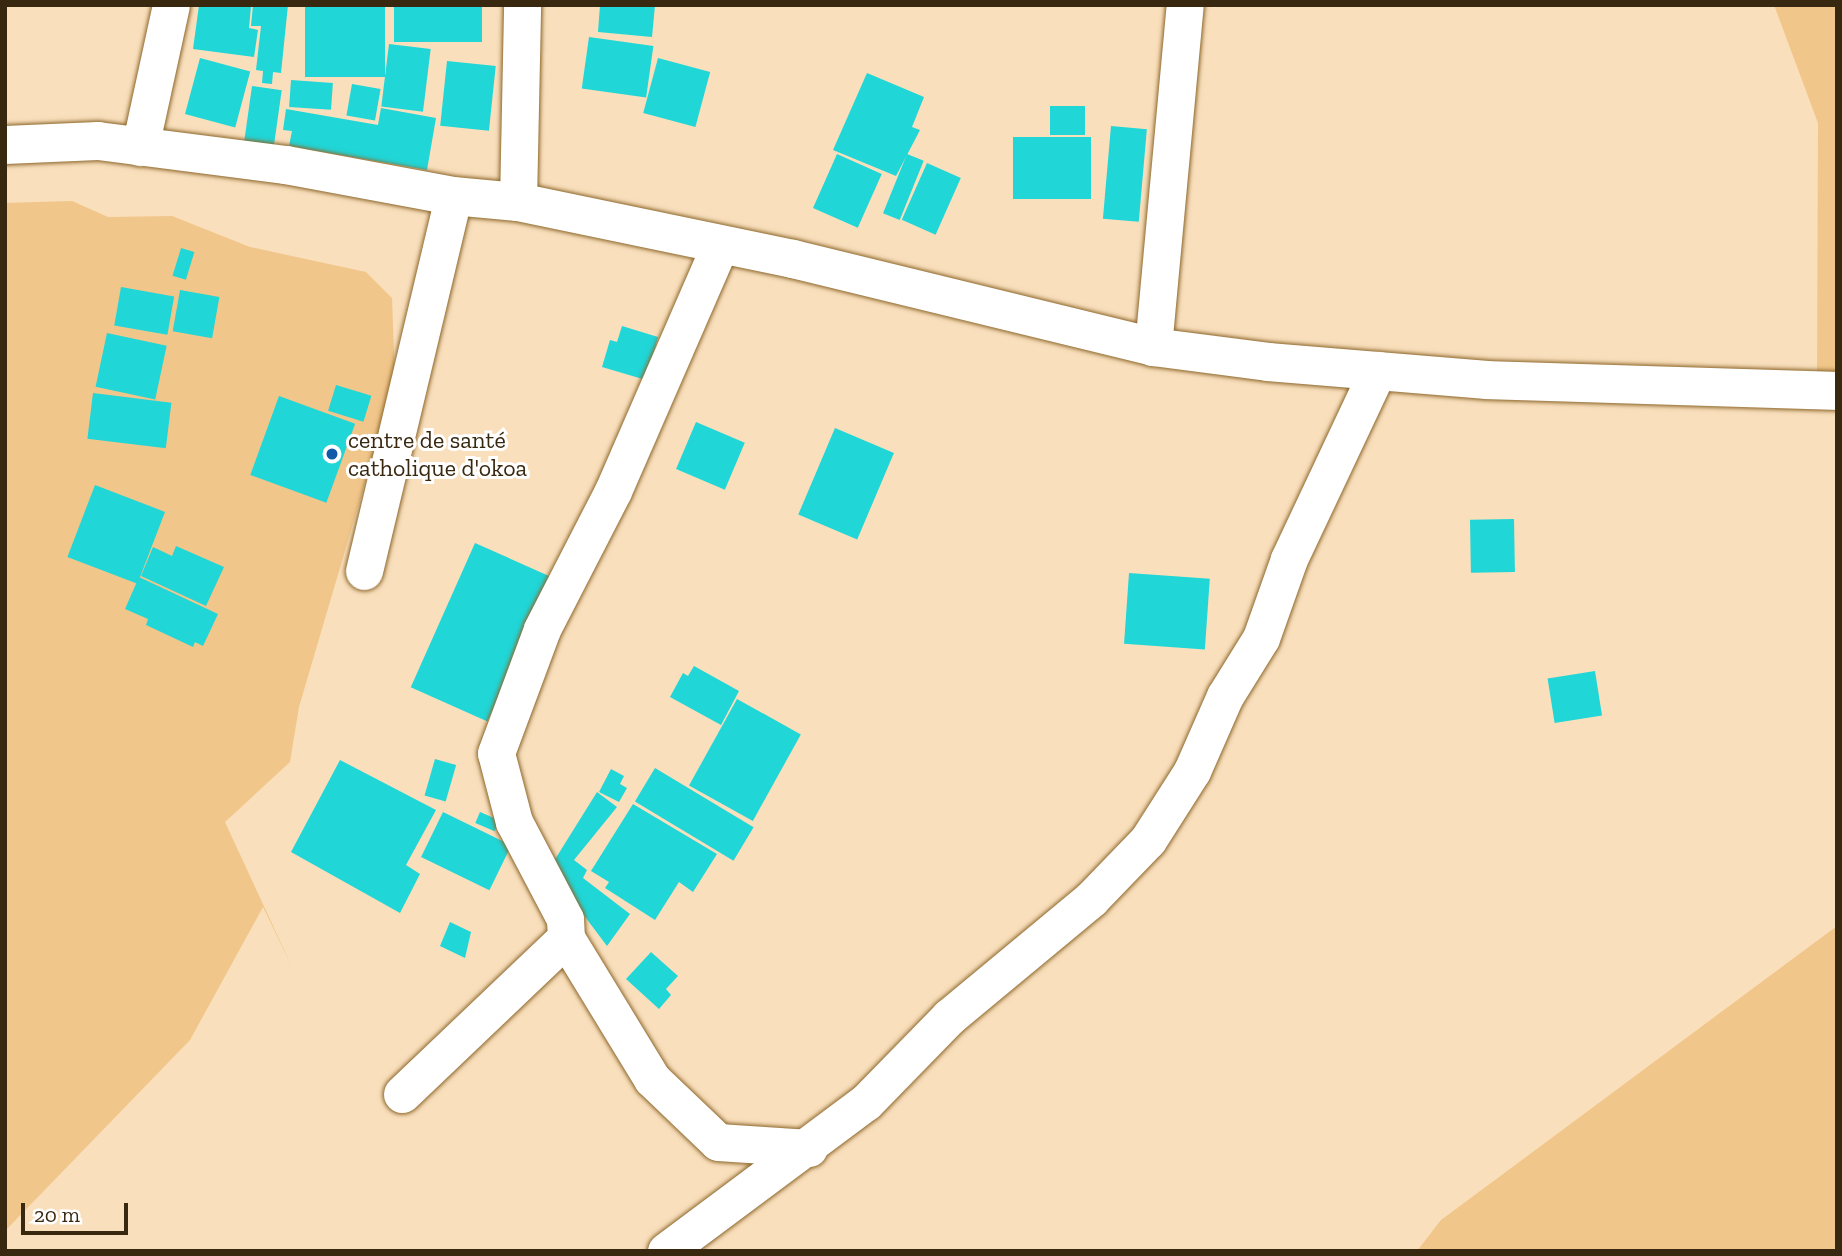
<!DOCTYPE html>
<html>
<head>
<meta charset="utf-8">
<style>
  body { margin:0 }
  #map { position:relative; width:1842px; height:1256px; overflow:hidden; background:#f9dfbc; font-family:"Zilla Slab",serif }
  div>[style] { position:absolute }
  .green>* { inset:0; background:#f1c68a }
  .building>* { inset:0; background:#20d6d7; transform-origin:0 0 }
  .roads { filter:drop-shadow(0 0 2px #8d672b) drop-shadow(0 0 2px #8d672b) }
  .street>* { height:37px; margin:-18.5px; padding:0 18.5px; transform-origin:18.5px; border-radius:18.5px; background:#fff }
  .secondary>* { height:38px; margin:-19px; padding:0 19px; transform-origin:19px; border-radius:19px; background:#fff }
  .dots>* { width:19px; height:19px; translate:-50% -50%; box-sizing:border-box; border:4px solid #fff; border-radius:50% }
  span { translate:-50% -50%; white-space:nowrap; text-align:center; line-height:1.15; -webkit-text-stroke:6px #fff; paint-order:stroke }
  .poi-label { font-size:24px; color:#392810 }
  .left { translate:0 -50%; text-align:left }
  .frame { position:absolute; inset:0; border:7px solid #392810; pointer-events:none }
  .scale { position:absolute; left:21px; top:1203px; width:107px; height:32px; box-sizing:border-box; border:4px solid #392810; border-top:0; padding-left:9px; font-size:21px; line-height:24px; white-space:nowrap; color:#392810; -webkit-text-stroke:5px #fff; paint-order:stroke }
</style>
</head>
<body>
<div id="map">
  <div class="green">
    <div style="clip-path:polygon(1774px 5px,1837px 5px,1837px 388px,1817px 386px,1818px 123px)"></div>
    <div style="clip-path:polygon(72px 201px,108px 217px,172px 216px,250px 247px,366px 272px,392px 298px,395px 381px,299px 707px,290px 762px,225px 822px,293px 969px,263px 907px,190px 1040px,5px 1231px,5px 203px)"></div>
    <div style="clip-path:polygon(1837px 926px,1837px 1251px,1417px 1251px,1441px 1220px)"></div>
  </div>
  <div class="building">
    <div style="clip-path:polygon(199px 5px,251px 6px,249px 28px,258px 30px,254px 57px,193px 49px)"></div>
    <div style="clip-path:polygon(253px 5px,288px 5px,281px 73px,273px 72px,272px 84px,262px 83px,263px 71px,256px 70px,261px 26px,251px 26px)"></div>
    <div style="left:305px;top:5px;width:80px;height:72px"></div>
    <div style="left:394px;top:5px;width:88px;height:37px"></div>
    <div style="clip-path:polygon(600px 5px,655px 5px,652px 37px,598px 32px)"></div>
    <div style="left:589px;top:37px;width:65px;height:52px;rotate:8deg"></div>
    <div style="left:389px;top:44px;width:42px;height:63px;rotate:7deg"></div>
    <div style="left:200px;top:58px;width:52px;height:58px;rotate:15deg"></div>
    <div style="left:658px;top:58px;width:54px;height:57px;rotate:15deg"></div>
    <div style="left:447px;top:61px;width:49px;height:65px;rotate:6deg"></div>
    <div style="clip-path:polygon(867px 73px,924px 97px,912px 127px,920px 130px,896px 176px,833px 150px)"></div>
    <div style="left:291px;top:80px;width:42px;height:27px;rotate:4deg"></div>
    <div style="left:352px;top:84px;width:29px;height:32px;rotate:10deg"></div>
    <div style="left:252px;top:86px;width:30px;height:60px;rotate:8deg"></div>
    <div style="left:1050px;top:106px;width:35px;height:29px"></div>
    <div style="clip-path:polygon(381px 108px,436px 118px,427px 170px,289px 146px,292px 131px,283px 130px,286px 109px,378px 125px)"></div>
    <div style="left:1111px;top:126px;width:36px;height:93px;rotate:5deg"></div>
    <div style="left:1013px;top:137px;width:78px;height:62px"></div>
    <div style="left:837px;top:154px;width:49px;height:59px;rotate:24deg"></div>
    <div style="left:907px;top:154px;width:18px;height:64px;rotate:22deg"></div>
    <div style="left:927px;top:163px;width:37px;height:62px;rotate:24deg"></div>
    <div style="left:181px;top:248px;width:14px;height:29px;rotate:17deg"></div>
    <div style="left:121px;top:287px;width:54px;height:39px;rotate:10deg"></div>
    <div style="left:180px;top:290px;width:40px;height:42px;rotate:10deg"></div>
    <div style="clip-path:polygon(622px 326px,658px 337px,646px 380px,602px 367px,610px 340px,617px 342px)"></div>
    <div style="left:107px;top:333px;width:61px;height:55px;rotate:12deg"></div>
    <div style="left:336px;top:385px;width:37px;height:27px;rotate:17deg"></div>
    <div style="left:93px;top:393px;width:79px;height:46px;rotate:7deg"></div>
    <div style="left:279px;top:396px;width:81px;height:84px;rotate:20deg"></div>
    <div style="left:696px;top:422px;width:53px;height:51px;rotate:23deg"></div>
    <div style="left:835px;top:428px;width:64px;height:94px;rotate:23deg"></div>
    <div style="left:95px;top:485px;width:75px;height:77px;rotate:21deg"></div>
    <div style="left:1514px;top:519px;width:53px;height:44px;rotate:89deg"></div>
    <div style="left:475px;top:543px;width:84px;height:158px;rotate:24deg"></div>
    <div style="clip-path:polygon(176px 546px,224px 567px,206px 606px,141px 576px,153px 547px,172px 556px)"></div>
    <div style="left:1129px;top:573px;width:81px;height:71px;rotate:4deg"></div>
    <div style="clip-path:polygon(139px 577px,218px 614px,203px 646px,195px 642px,193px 647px,146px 625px,148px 619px,125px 609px)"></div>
    <div style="clip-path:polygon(694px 666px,739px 691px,721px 725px,670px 697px,683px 673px,688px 676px)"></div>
    <div style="left:1595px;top:671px;width:45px;height:48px;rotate:81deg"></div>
    <div style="left:737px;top:699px;width:73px;height:99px;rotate:29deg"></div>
    <div style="left:435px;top:759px;width:22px;height:38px;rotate:16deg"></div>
    <div style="clip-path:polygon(340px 760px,436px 810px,406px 865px,420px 874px,400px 913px,291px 852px)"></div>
    <div style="left:655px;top:768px;width:115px;height:39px;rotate:31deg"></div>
    <div style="clip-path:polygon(611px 769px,624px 776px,620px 784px,627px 788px,619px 802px,599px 792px)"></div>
    <div style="clip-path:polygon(597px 792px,617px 807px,574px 860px,587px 870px,583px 878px,630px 914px,607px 946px,549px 869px)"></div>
    <div style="clip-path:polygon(633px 804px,717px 854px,693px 892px,679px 882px,655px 920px,605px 888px,609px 882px,591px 871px)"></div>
    <div style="left:443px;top:812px;width:76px;height:50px;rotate:26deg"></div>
    <div style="left:480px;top:812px;width:21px;height:12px;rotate:23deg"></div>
    <div style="clip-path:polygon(450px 922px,471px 932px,465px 958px,440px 946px)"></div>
    <div style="clip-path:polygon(651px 952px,678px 976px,666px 989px,671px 995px,659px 1009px,626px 979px)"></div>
  </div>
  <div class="roads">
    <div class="street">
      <div style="left:140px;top:147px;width:145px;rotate:-77.7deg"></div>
      <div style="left:518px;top:202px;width:197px;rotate:-88.8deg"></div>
      <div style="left:1153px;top:347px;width:343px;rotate:-84.7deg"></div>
      <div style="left:364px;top:571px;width:385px;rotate:-76.6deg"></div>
      <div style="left:566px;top:938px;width:165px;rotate:58.6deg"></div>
      <div style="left:652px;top:1079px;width:91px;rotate:43.7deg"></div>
      <div style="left:718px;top:1142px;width:91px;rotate:3.8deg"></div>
      <div style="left:402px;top:1094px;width:226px;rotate:-43.6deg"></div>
      <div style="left:566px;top:938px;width:19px;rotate:-93deg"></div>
      <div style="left:565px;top:919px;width:110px;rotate:-117.7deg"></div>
      <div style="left:514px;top:822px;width:71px;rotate:-104.6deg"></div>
      <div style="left:496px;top:753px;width:132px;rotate:-69.6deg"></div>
      <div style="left:542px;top:629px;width:155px;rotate:-62.8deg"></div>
      <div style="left:613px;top:491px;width:268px;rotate:-66.5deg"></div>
      <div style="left:666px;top:1251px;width:249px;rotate:-36.7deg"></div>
      <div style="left:866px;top:1102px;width:119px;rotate:-45.7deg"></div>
      <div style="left:949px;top:1017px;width:185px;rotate:-39.7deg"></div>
      <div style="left:1091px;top:899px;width:82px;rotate:-46deg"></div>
      <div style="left:1148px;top:840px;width:82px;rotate:-57.5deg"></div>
      <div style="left:1192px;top:771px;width:82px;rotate:-66.3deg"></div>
      <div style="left:1225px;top:696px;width:68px;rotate:-58.2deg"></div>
      <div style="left:1261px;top:638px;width:84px;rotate:-70.5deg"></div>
      <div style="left:1289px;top:559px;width:209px;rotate:-64.8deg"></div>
    </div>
    <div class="secondary">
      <div style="left:5px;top:145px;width:93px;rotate:-2.5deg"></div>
      <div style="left:98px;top:141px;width:190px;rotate:7.3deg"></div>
      <div style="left:286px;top:165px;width:170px;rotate:10.5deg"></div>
      <div style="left:453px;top:196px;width:65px;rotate:5.3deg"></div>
      <div style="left:518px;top:202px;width:281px;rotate:11.7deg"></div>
      <div style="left:793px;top:259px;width:371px;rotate:13.7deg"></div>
      <div style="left:1153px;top:347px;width:116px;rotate:7.4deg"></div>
      <div style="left:1268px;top:362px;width:220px;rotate:4.7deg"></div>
      <div style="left:1487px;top:380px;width:350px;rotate:1.8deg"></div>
    </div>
  </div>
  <div class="dots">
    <div style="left:332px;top:454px;background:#1359a9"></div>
  </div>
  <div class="poi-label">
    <span class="left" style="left:348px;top:454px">centre de santé<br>catholique d'okoa</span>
  </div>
  <div class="frame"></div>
  <div class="scale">20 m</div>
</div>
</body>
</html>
